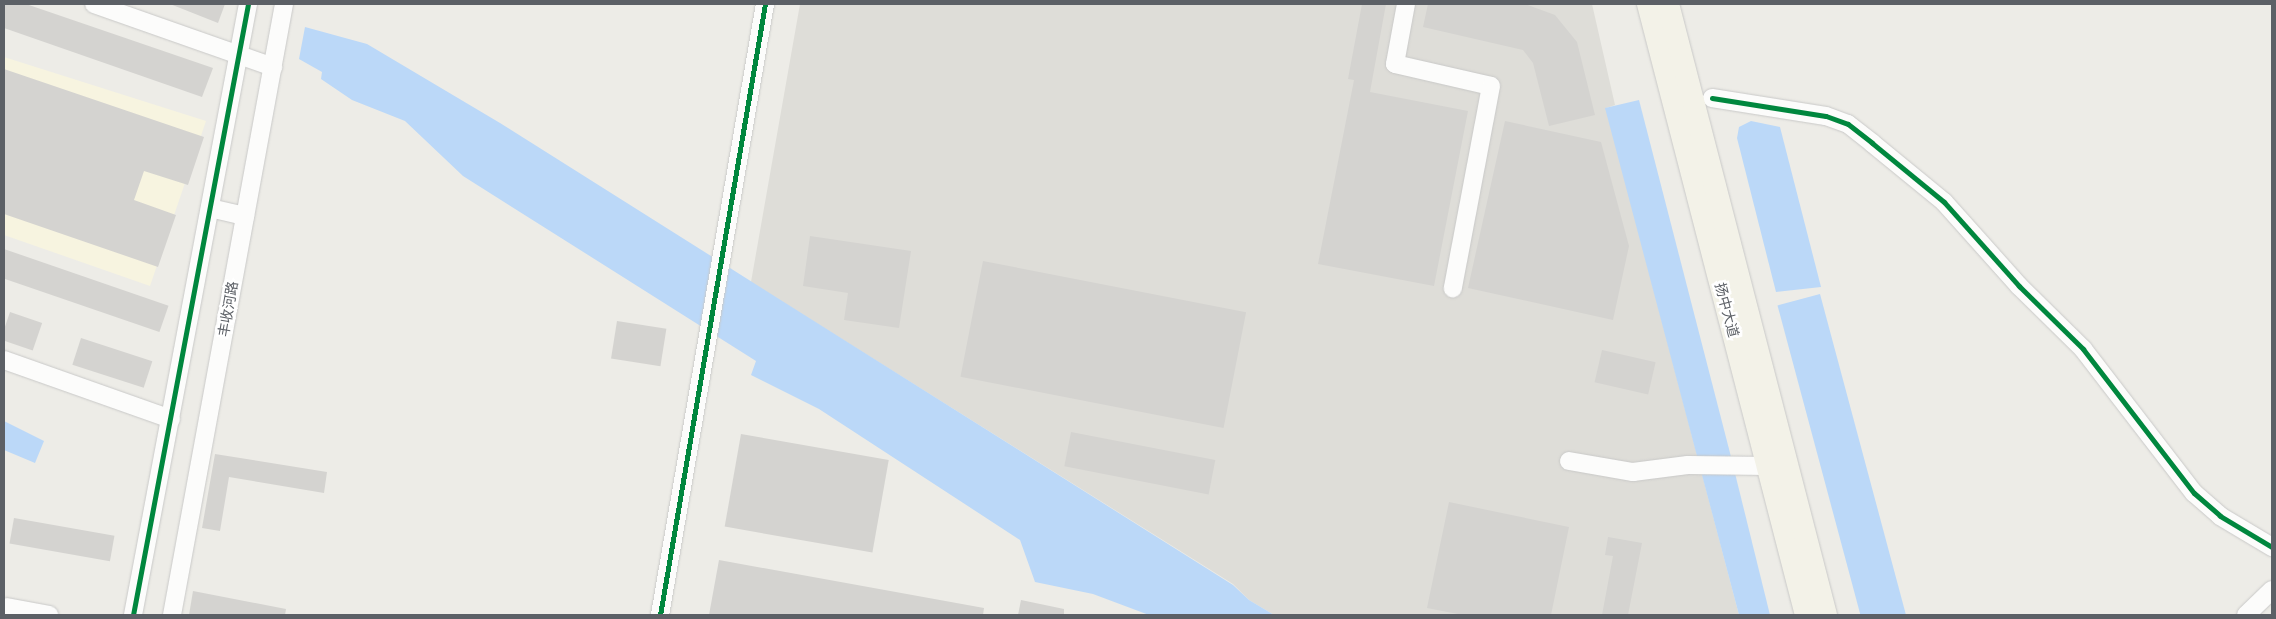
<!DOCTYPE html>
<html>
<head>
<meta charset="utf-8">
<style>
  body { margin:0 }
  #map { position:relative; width:2276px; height:619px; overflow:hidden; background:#edece7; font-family:Barlow,"Noto Sans SC",sans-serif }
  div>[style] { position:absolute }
  .commercial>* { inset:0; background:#f7f4e0 }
  .industrial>* { inset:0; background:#deddd8 }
  .water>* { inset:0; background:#bbd8f8; transform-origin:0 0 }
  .building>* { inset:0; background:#d4d3d0; transform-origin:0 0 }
  .roads { filter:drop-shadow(0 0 1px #c9c9c8) drop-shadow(0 0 1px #c9c9c8) }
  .minor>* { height:18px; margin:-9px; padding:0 9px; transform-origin:9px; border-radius:9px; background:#fcfcfb }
  .major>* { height:22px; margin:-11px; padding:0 11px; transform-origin:11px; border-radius:11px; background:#f3f2e8 }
  .cycleway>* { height:5px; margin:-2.5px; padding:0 2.5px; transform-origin:2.5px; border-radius:2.5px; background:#00873e }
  span { translate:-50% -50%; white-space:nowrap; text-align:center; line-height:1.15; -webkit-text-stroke:5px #fff; paint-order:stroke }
  .street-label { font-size:14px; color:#5c6066 }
  .frame { position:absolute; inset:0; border:5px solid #5c6066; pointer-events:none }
</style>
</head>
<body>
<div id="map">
  <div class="commercial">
    <div style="clip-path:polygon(4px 57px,206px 121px,150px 286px,4px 235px)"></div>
  </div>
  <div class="industrial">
    <div style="clip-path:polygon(800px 4px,1592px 4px,1615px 105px,1606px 108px,1739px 615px,1274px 615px,1249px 600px,1233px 584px,751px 282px)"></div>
  </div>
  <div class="water">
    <div style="clip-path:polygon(305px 27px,367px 44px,500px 123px,1233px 585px,1249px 600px,1274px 615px,1149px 615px,1093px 594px,1035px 582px,1020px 540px,819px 409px,751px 375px,756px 361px,463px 176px,405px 121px,352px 100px,321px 79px,322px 72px,299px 59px)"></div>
    <div style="clip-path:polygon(1639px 100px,1729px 449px,1770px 615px,1739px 615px,1605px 108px)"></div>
    <div style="clip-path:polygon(1751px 121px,1780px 127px,1821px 287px,1776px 292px,1737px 138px,1739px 127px)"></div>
    <div style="left:1820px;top:294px;width:332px;height:44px;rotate:75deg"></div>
    <div style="clip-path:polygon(4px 421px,44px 441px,35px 463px,4px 450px)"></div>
  </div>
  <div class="building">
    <div style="clip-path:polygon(4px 4px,26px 4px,213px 68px,202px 97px,4px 28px)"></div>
    <div style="clip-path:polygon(170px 4px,225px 4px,218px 23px)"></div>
    <div style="clip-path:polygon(1362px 4px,1386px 4px,1370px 92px,1468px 111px,1434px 286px,1318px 264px,1354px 80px,1348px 79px)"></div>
    <div style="clip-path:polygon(1428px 4px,1525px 4px,1555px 15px,1577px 42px,1595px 115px,1549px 126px,1533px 63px,1523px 50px,1423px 27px)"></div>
    <div style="clip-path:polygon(4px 69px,204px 137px,188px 185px,144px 171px,134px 200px,176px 215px,158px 267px,4px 214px)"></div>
    <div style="clip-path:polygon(1505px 121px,1601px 142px,1629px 246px,1613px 320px,1468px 288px)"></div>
    <div style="clip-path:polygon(810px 236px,911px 251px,899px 328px,844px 320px,848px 293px,803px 286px)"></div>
    <div style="left:4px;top:249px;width:174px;height:28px;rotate:19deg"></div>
    <div style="left:983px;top:261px;width:268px;height:118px;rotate:11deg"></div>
    <div style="left:10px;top:312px;width:34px;height:29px;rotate:19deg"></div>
    <div style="left:617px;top:321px;width:50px;height:38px;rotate:9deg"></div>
    <div style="left:81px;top:338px;width:75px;height:28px;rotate:18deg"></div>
    <div style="left:1602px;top:350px;width:55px;height:33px;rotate:13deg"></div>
    <div style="left:1071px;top:432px;width:147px;height:35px;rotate:11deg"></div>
    <div style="left:741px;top:434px;width:150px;height:94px;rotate:10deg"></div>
    <div style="clip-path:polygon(215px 454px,327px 472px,324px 493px,229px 477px,220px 531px,202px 528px)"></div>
    <div style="clip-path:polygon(1449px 502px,1569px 527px,1551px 615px,1463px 615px,1427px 608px)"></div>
    <div style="left:14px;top:518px;width:102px;height:26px;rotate:10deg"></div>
    <div style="clip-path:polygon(1608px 537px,1642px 543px,1628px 615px,1602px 615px,1613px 556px,1605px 555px)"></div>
    <div style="clip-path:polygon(719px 560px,984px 608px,983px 615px,709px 615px)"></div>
    <div style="clip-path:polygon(193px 591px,286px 609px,285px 615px,189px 615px)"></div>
    <div style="clip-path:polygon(1021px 600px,1064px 609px,1064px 615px,1018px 615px)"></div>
  </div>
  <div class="roads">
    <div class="minor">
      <div style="left:94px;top:4px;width:190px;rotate:19.4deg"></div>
      <div style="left:1406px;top:4px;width:61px;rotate:100.4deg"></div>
      <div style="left:1395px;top:64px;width:98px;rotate:12.9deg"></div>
      <div style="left:1491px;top:86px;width:206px;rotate:100.7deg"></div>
      <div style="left:1712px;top:98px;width:115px;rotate:9deg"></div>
      <div style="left:1826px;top:116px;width:23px;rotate:20deg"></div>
      <div style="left:1848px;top:124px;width:31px;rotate:38deg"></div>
      <div style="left:1872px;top:143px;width:93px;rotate:39.3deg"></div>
      <div style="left:1944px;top:202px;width:113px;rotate:48.2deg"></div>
      <div style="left:2019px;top:286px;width:90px;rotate:44.5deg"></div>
      <div style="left:2083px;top:349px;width:182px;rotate:52.4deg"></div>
      <div style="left:2194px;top:493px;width:35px;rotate:41deg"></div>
      <div style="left:2220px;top:516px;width:61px;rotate:30.8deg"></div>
      <div style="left:210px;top:208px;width:36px;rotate:13deg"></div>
      <div style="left:4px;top:360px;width:177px;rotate:19.5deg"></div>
      <div style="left:1569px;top:461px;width:65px;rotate:9.8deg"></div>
      <div style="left:1633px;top:472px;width:55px;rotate:-7.3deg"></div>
      <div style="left:1688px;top:465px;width:80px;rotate:0.7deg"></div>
      <div style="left:6px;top:607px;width:44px;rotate:10.5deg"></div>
      <div style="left:133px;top:615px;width:622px;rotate:-79.34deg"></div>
      <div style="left:172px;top:615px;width:621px;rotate:-79.61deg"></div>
      <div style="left:660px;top:615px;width:620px;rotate:-80.25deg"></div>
      <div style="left:2246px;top:615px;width:36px;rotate:-44deg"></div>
    </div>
    <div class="major">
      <div style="left:1648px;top:4px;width:631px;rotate:75.5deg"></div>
      <div style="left:1668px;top:4px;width:631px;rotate:75.5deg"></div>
    </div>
  </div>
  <div class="cycleway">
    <div style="left:1712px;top:98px;width:115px;rotate:9deg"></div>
    <div style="left:1826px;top:116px;width:23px;rotate:20deg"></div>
    <div style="left:1848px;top:124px;width:31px;rotate:38deg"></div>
    <div style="left:1872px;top:143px;width:93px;rotate:39.3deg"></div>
    <div style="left:1944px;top:202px;width:113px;rotate:48.2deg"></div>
    <div style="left:2019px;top:286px;width:90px;rotate:44.5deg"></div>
    <div style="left:2083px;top:349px;width:182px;rotate:52.4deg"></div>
    <div style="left:2194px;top:493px;width:35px;rotate:41deg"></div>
    <div style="left:2220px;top:516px;width:61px;rotate:30.8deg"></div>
    <div style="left:133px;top:615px;width:622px;rotate:-79.34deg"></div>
    <div style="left:660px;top:615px;width:620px;rotate:-80.25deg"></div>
  </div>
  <div class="street-label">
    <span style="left:228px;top:309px;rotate:-80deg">丰收河路</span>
    <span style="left:1727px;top:310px;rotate:75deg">扬中大道</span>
  </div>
  <div class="frame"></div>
</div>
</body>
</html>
